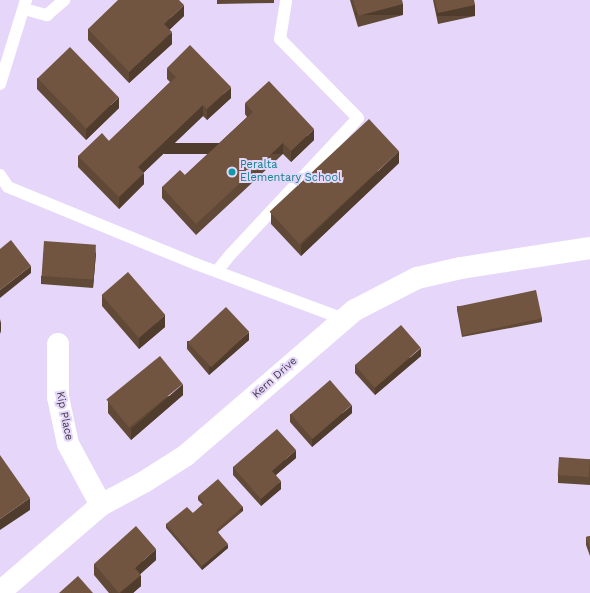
<!DOCTYPE html>
<html>
<head>
<meta charset="utf-8">
<style>
  body { margin:0 }
  #map { position:relative; width:590px; height:593px; overflow:hidden; background:#e6d7fa; font-family:"Work Sans",sans-serif }
  div>[style] { position:absolute }
  .service>* { height:12px; margin:-6px; padding:0 6px; transform-origin:6px; border-radius:6px; background:#fff }
  .minor>* { height:22px; margin:-11px; padding:0 11px; transform-origin:11px; border-radius:11px; background:#fff }
  .wall>* { inset:0; background:#614937 }
  .shaded-wall>* { inset:0; background:#4f3c2d; transform-origin:0 0 }
  .building>* { inset:0; background:#715540; transform-origin:0 0 }
  .dots>* { width:11px; height:11px; translate:-50% -50%; box-sizing:border-box; border:2px solid #e6d7fa; border-radius:50% }
  span { translate:-50% -50%; white-space:nowrap; text-align:center; line-height:1.15; -webkit-text-stroke:4px #e6d7fa; paint-order:stroke }
  .culture-label { font-size:11px; color:#0d838f }
  .left { translate:0 -50%; text-align:left }
  .street-label { font-size:11px; color:#3f3946 }
</style>
</head>
<body>
<div id="map">
  <div class="service">
    <div style="left:24px;top:9px;width:24px;rotate:15deg"></div>
    <div style="left:47px;top:15px;width:23px;rotate:-41deg"></div>
    <div style="left:0;top:84px;width:88px;rotate:-72.8deg"></div>
    <div style="left:0;top:175px;width:14px;rotate:56deg"></div>
    <div style="left:8px;top:187px;width:203px;rotate:22.3deg"></div>
    <div style="left:196px;top:264px;width:158px;rotate:20.4deg"></div>
    <div style="left:217px;top:271px;width:21px;rotate:-51deg"></div>
    <div style="left:230px;top:255px;width:187px;rotate:-46.9deg"></div>
    <div style="left:358px;top:118px;width:111px;rotate:-134.6deg"></div>
    <div style="left:280px;top:39px;width:39px;rotate:-81deg"></div>
  </div>
  <div class="minor">
    <div style="left:58px;top:344px;width:53px;rotate:90deg"></div>
    <div style="left:58px;top:397px;width:48px;rotate:78deg"></div>
    <div style="left:68px;top:444px;width:69px;rotate:61.6deg"></div>
    <div style="left:0;top:592px;width:133px;rotate:-40.7deg"></div>
    <div style="left:101px;top:505px;width:49px;rotate:-28.1deg"></div>
    <div style="left:144px;top:482px;width:49px;rotate:-32.4deg"></div>
    <div style="left:185px;top:456px;width:224px;rotate:-40.7deg"></div>
    <div style="left:355px;top:310px;width:70px;rotate:-27.3deg"></div>
    <div style="left:417px;top:278px;width:45px;rotate:-12.8deg"></div>
    <div style="left:461px;top:268px;width:131px;rotate:-8.8deg"></div>
  </div>
  <div class="wall">
    <div style="clip-path:polygon(217px 0,274px 0,274px 3px,217px 4px)"></div>
    <div style="clip-path:polygon(350px 0,402px 0,403px 15px,358px 27px)"></div>
    <div style="clip-path:polygon(433px 0,474px 0,475px 16px,438px 24px)"></div>
    <div style="clip-path:polygon(184px 16px,169px 30px,172px 44px,129px 83px,88px 40px,88px 29px)"></div>
    <div style="clip-path:polygon(167px 68px,231px 98px,207px 120px,203px 116px,143px 173px,144px 184px,119px 209px,78px 167px,78px 156px,109px 141px,170px 82px,167px 79px)"></div>
    <div style="clip-path:polygon(37px 78px,119px 108px,86px 140px,37px 89px)"></div>
    <div style="clip-path:polygon(245px 103px,314px 140px,291px 162px,283px 154px,196px 235px,162px 198px,162px 187px,185px 175px,247px 117px,245px 114px)"></div>
    <div style="clip-path:polygon(399px 163px,301px 256px,271px 224px,271px 213px)"></div>
    <div style="clip-path:polygon(96px 253px,93px 288px,41px 284px,41px 276px)"></div>
    <div style="clip-path:polygon(102px 295px,165px 327px,139px 349px,102px 306px)"></div>
    <div style="clip-path:polygon(457px 306px,542px 318px,542px 322px,462px 337px,457px 310px)"></div>
    <div style="clip-path:polygon(249px 340px,209px 375px,187px 349px,187px 341px)"></div>
    <div style="clip-path:polygon(421px 356px,375px 395px,355px 373px,355px 365px)"></div>
    <div style="clip-path:polygon(183px 395px,131px 440px,108px 413px,108px 401px)"></div>
    <div style="clip-path:polygon(352px 413px,312px 447px,290px 422px,290px 414px)"></div>
    <div style="clip-path:polygon(296px 458px,276px 475px,281px 489px,261px 506px,233px 475px,233px 467px)"></div>
    <div style="clip-path:polygon(590px 459px,590px 485px,558px 483px,558px 475px)"></div>
    <div style="clip-path:polygon(198px 496px,243px 511px,218px 532px,228px 548px,202px 570px,166px 528px,166px 524px,193px 513px,203px 505px,198px 500px)"></div>
    <div style="clip-path:polygon(590px 536px,590px 556px,586px 545px,586px 537px)"></div>
    <div style="clip-path:polygon(156px 560px,140px 574px,141px 586px,133px 593px,109px 593px,94px 575px,94px 564px)"></div>
  </div>
  <div class="shaded-wall">
    <div style="left:403px;top:4px;width:11px;height:47px;rotate:90deg"></div>
    <div style="clip-path:polygon(184px 5px,184px 16px,164px 35px,164px 24px)"></div>
    <div style="left:475px;top:5px;width:11px;height:38px;rotate:90deg"></div>
    <div style="clip-path:polygon(172px 32px,172px 44px,129px 83px,129px 72px)"></div>
    <div style="clip-path:polygon(231px 87px,231px 98px,207px 120px,207px 109px)"></div>
    <div style="clip-path:polygon(119px 97px,119px 108px,86px 140px,86px 129px)"></div>
    <div style="clip-path:polygon(203px 105px,203px 116px,138px 178px,138px 167px)"></div>
    <div style="clip-path:polygon(314px 129px,314px 140px,291px 162px,291px 151px)"></div>
    <div style="left:283px;top:143px;width:11px;height:119px;rotate:90deg"></div>
    <div style="clip-path:polygon(399px 151px,399px 163px,301px 256px,301px 245px)"></div>
    <div style="clip-path:polygon(144px 173px,144px 184px,119px 209px,119px 197px)"></div>
    <div style="clip-path:polygon(96px 245px,96px 253px,93px 288px,93px 280px)"></div>
    <div style="clip-path:polygon(31px 266px,31px 273px,0 298px,0 290px)"></div>
    <div style="clip-path:polygon(165px 315px,165px 327px,139px 349px,139px 338px)"></div>
    <div style="clip-path:polygon(1px 319px,1px 331px,0 334px,0 323px)"></div>
    <div style="clip-path:polygon(249px 332px,249px 340px,209px 375px,209px 367px)"></div>
    <div style="clip-path:polygon(421px 348px,421px 356px,375px 395px,375px 388px)"></div>
    <div style="clip-path:polygon(183px 384px,183px 395px,131px 440px,131px 429px)"></div>
    <div style="clip-path:polygon(352px 405px,352px 413px,312px 447px,312px 439px)"></div>
    <div style="clip-path:polygon(296px 450px,296px 458px,272px 478px,272px 471px)"></div>
    <div style="clip-path:polygon(281px 481px,281px 489px,261px 506px,261px 499px)"></div>
    <div style="clip-path:polygon(30px 498px,30px 510px,0 530px,0 519px)"></div>
    <div style="left:243px;top:507px;width:4px;height:35px;rotate:90deg"></div>
    <div style="clip-path:polygon(228px 544px,228px 548px,202px 570px,202px 566px)"></div>
    <div style="clip-path:polygon(156px 549px,156px 560px,135px 579px,135px 568px)"></div>
    <div style="clip-path:polygon(141px 575px,141px 586px,133px 593px,120px 593px)"></div>
  </div>
  <div class="building">
    <div style="clip-path:polygon(118px 0,179px 0,184px 5px,164px 24px,172px 32px,129px 72px,88px 29px)"></div>
    <div style="clip-path:polygon(353px 0,402px 0,403px 4px,358px 16px)"></div>
    <div style="clip-path:polygon(435px 0,474px 0,475px 5px,438px 13px)"></div>
    <div style="clip-path:polygon(190px 45px,231px 87px,207px 109px,203px 105px,138px 167px,144px 173px,119px 197px,78px 156px,102px 133px,109px 141px,176px 77px,167px 68px)"></div>
    <div style="left:70px;top:47px;width:70px;height:45px;rotate:46deg"></div>
    <div style="clip-path:polygon(269px 81px,314px 129px,291px 151px,283px 143px,196px 224px,162px 187px,180px 170px,185px 175px,253px 112px,245px 103px)"></div>
    <div style="left:369px;top:119px;width:44px;height:136px;rotate:47deg"></div>
    <div style="clip-path:polygon(11px 240px,31px 266px,0 290px,0 249px)"></div>
    <div style="left:44px;top:241px;width:52px;height:35px;rotate:4deg"></div>
    <div style="left:128px;top:272px;width:57px;height:35px;rotate:49deg"></div>
    <div style="left:536px;top:290px;width:29px;height:81px;rotate:78deg"></div>
    <div style="left:226px;top:307px;width:34px;height:52px;rotate:47deg"></div>
    <div style="left:401px;top:325px;width:30px;height:61px;rotate:49deg"></div>
    <div style="left:160px;top:356px;width:36px;height:69px;rotate:51deg"></div>
    <div style="left:330px;top:380px;width:33px;height:52px;rotate:49deg"></div>
    <div style="clip-path:polygon(277px 429px,296px 450px,272px 471px,281px 481px,261px 499px,233px 467px)"></div>
    <div style="clip-path:polygon(0 455px,30px 498px,0 519px)"></div>
    <div style="left:559px;top:457px;width:31px;height:18px;rotate:4deg"></div>
    <div style="clip-path:polygon(218px 479px,243px 507px,216px 530px,228px 544px,202px 566px,166px 524px,187px 507px,193px 513px,204px 503px,198px 496px)"></div>
    <div style="clip-path:polygon(136px 526px,156px 549px,135px 568px,141px 575px,119px 593px,94px 564px)"></div>
    <div style="clip-path:polygon(590px 536px,590px 548px,586px 537px)"></div>
    <div style="clip-path:polygon(78px 576px,93px 593px,59px 593px)"></div>
  </div>
  <div class="dots">
    <div style="left:232px;top:172px;background:#0f9aa8"></div>
  </div>
  <div class="culture-label">
    <span class="left" style="left:240px;top:172px">Peralta<br>Elementary School</span>
  </div>
  <div class="street-label">
    <span style="left:275px;top:378px;rotate:-42deg">Kern Drive</span>
    <span style="left:64px;top:416px;rotate:79deg">Kip Place</span>
  </div>
</div>
</body>
</html>
